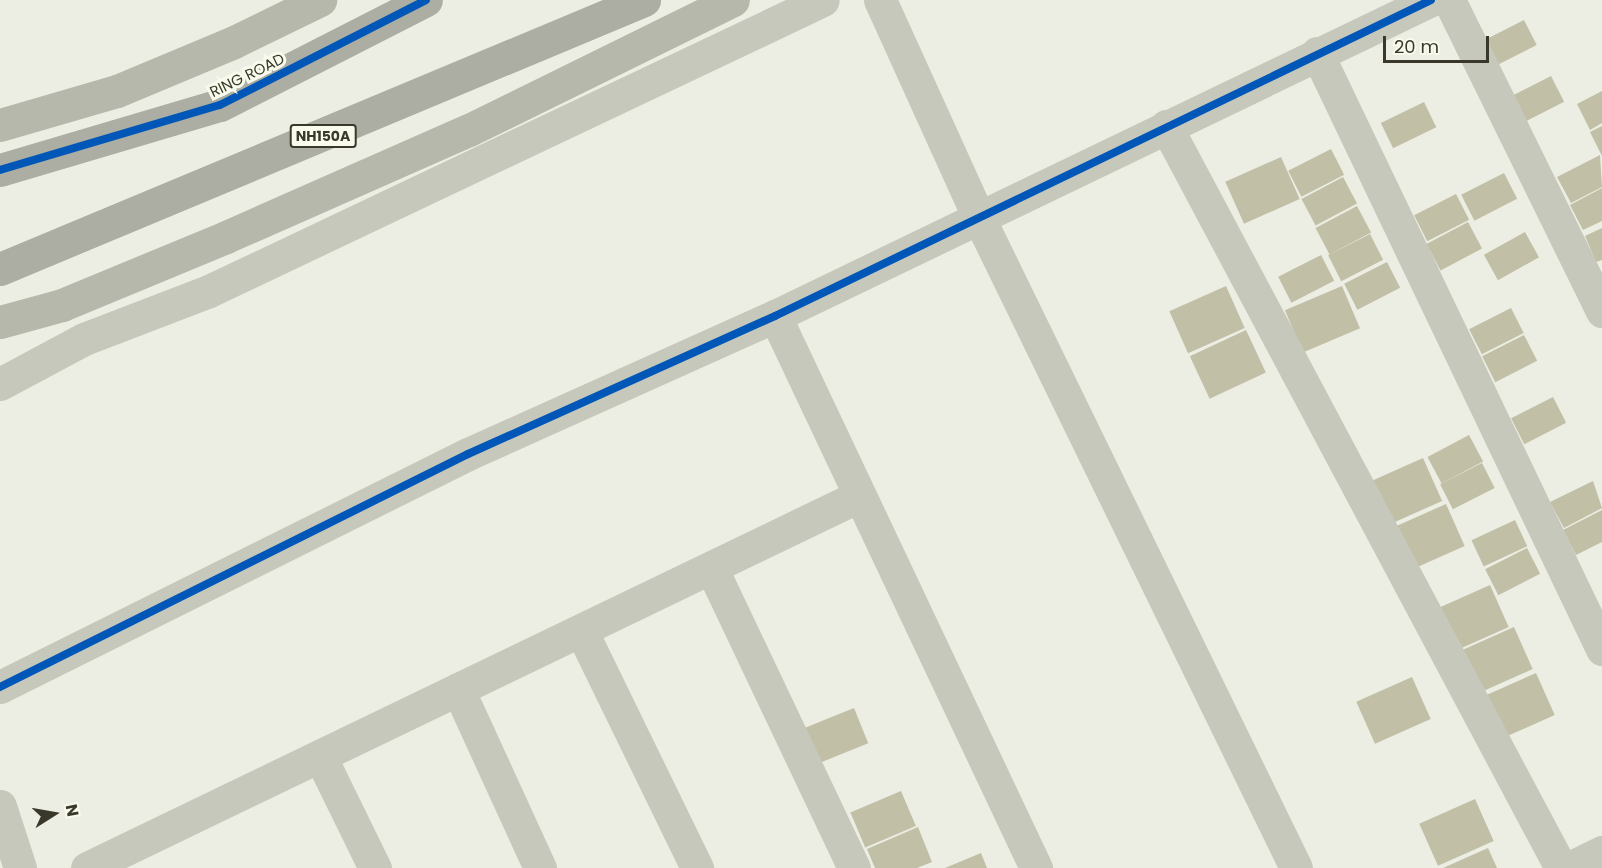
<!DOCTYPE html>
<html>
<head>
<meta charset="utf-8">
<style>
  body { margin:0 }
  #map { position:relative; width:1602px; height:868px; overflow:hidden; background:#eceee4; font-family:Poppins,sans-serif }
  div>[style] { position:absolute }
  .building>* { inset:0; background:#c1bfa5; transform-origin:0 0 }
  .street>* { height:33px; margin:-16.5px; padding:0 16.5px; transform-origin:16.5px; border-radius:16.5px; background:#c7c8bc }
  .secondary>* { height:33px; margin:-16.5px; padding:0 16.5px; transform-origin:16.5px; border-radius:16.5px; background:#b7b8ac }
  .highway>* { height:33px; margin:-16.5px; padding:0 16.5px; transform-origin:16.5px; border-radius:16.5px; background:#acada3 }
  .cycleway>* { height:8px; margin:-4px; padding:0 4px; transform-origin:4px; border-radius:4px; background:#0057b8 }
  span { translate:-50% -50%; white-space:nowrap; text-align:center; line-height:1.15; -webkit-text-stroke:6px #f8fbeb; paint-order:stroke }
  .shield-label span { padding:2px 4px; background:#f8fbeb; border:2px solid; border-radius:4px; -webkit-text-stroke-width:0 }
  .shield-label { font-size:14px; color:#39382a; font-weight:700 }
  .street-label { font-size:15px; color:#39382a }
  .north { position:absolute; left:24px; top:784px; width:60px; height:60px; -webkit-text-stroke:4px #f8fbeb; paint-order:stroke; rotate:79deg; font-size:16px; font-weight:700; line-height:24px; text-align:center; color:#39382a }
  .north::after { content:''; display:block; margin:auto; width:21px; height:27px; background:#39382a; clip-path:polygon(50% 0,100% 100%,50% 72%,0 100%) }
  .scale { position:absolute; left:1383px; top:36px; width:106px; height:27px; box-sizing:border-box; border:3px solid #39382a; border-top:0; padding-left:8px; font-size:18px; line-height:21px; white-space:nowrap; color:#39382a; -webkit-text-stroke:4px #f8fbeb; paint-order:stroke }
</style>
</head>
<body>
<div id="map">
  <div class="building">
    <div style="left:1524px;top:20px;width:28px;height:47px;rotate:63deg"></div>
    <div style="left:1551px;top:76px;width:29px;height:47px;rotate:63deg"></div>
    <div style="clip-path:polygon(1602px 91px,1602px 123px,1590px 130px,1577px 104px)"></div>
    <div style="left:1424px;top:102px;width:28px;height:48px;rotate:64deg"></div>
    <div style="clip-path:polygon(1602px 126px,1602px 156px,1590px 132px)"></div>
    <div style="left:1331px;top:149px;width:29px;height:48px;rotate:63deg"></div>
    <div style="clip-path:polygon(1600px 155px,1602px 187px,1571px 203px,1557px 177px)"></div>
    <div style="left:1281px;top:157px;width:46px;height:61px;rotate:66deg"></div>
    <div style="left:1504px;top:173px;width:29px;height:48px;rotate:63deg"></div>
    <div style="left:1343px;top:177px;width:30px;height:47px;rotate:62deg"></div>
    <div style="clip-path:polygon(1602px 188px,1602px 221px,1583px 230px,1570px 205px)"></div>
    <div style="left:1456px;top:194px;width:29px;height:47px;rotate:63deg"></div>
    <div style="left:1357px;top:206px;width:30px;height:47px;rotate:62deg"></div>
    <div style="left:1468px;top:222px;width:30px;height:47px;rotate:62deg"></div>
    <div style="clip-path:polygon(1602px 228px,1602px 260px,1596px 262px,1585px 236px)"></div>
    <div style="left:1525px;top:232px;width:29px;height:47px;rotate:61deg"></div>
    <div style="left:1370px;top:234px;width:29px;height:47px;rotate:63deg"></div>
    <div style="left:1321px;top:255px;width:29px;height:48px;rotate:63deg"></div>
    <div style="left:1387px;top:262px;width:29px;height:48px;rotate:63deg"></div>
    <div style="left:1226px;top:286px;width:46px;height:62px;rotate:66deg"></div>
    <div style="left:1342px;top:286px;width:46px;height:62px;rotate:67deg"></div>
    <div style="left:1511px;top:308px;width:28px;height:47px;rotate:63deg"></div>
    <div style="left:1246px;top:330px;width:47px;height:62px;rotate:65deg"></div>
    <div style="left:1524px;top:335px;width:29px;height:47px;rotate:63deg"></div>
    <div style="left:1553px;top:397px;width:29px;height:47px;rotate:63deg"></div>
    <div style="left:1469px;top:435px;width:30px;height:47px;rotate:62deg"></div>
    <div style="left:1423px;top:458px;width:47px;height:62px;rotate:66deg"></div>
    <div style="left:1482px;top:463px;width:28px;height:47px;rotate:63deg"></div>
    <div style="clip-path:polygon(1593px 481px,1602px 508px,1564px 528px,1550px 502px)"></div>
    <div style="left:1446px;top:504px;width:46px;height:61px;rotate:66deg"></div>
    <div style="clip-path:polygon(1602px 510px,1602px 542px,1576px 555px,1563px 530px)"></div>
    <div style="left:1515px;top:520px;width:29px;height:48px;rotate:65deg"></div>
    <div style="left:1527px;top:548px;width:29px;height:47px;rotate:63deg"></div>
    <div style="left:1490px;top:585px;width:46px;height:62px;rotate:66deg"></div>
    <div style="left:1514px;top:627px;width:46px;height:62px;rotate:66deg"></div>
    <div style="left:1536px;top:673px;width:46px;height:61px;rotate:66deg"></div>
    <div style="left:1412px;top:677px;width:46px;height:61px;rotate:66deg"></div>
    <div style="left:854px;top:708px;width:38px;height:56px;rotate:68deg"></div>
    <div style="left:901px;top:791px;width:38px;height:55px;rotate:67deg"></div>
    <div style="left:1475px;top:799px;width:46px;height:61px;rotate:66deg"></div>
    <div style="clip-path:polygon(918px 827px,932px 862px,917px 868px,875px 868px,867px 849px)"></div>
    <div style="clip-path:polygon(1488px 848px,1497px 868px,1443px 868px)"></div>
    <div style="clip-path:polygon(981px 853px,987px 868px,945px 868px)"></div>
  </div>
  <div class="street">
    <div style="left:880px;top:0;width:239px;rotate:65.6deg"></div>
    <div style="left:979px;top:218px;width:723px;rotate:64deg"></div>
    <div style="left:1449px;top:0;width:347px;rotate:63.8deg"></div>
    <div style="left:1317px;top:53px;width:661px;rotate:64.44deg"></div>
    <div style="left:1166px;top:126px;width:841px;rotate:61.97deg"></div>
    <div style="left:775px;top:316px;width:611px;rotate:64.69deg"></div>
    <div style="left:0;top:384px;width:95px;rotate:-28.2deg"></div>
    <div style="left:84px;top:339px;width:134px;rotate:-21deg"></div>
    <div style="left:209px;top:291px;width:679px;rotate:-25.36deg"></div>
    <div style="left:712px;top:569px;width:331px;rotate:64.6deg"></div>
    <div style="left:582px;top:632px;width:263px;rotate:64deg"></div>
    <div style="left:0;top:687px;width:523px;rotate:-26.47deg"></div>
    <div style="left:468px;top:454px;width:337px;rotate:-24.2deg"></div>
    <div style="left:775px;top:316px;width:728px;rotate:-25.72deg"></div>
    <div style="left:458px;top:689px;width:197px;rotate:65.4deg"></div>
    <div style="left:321px;top:758px;width:123px;rotate:63.9deg"></div>
    <div style="left:0;top:806px;width:65px;rotate:72.1deg"></div>
    <div style="left:87px;top:868px;width:855px;rotate:-25.73deg"></div>
    <div style="left:1569px;top:868px;width:37px;rotate:-26deg"></div>
  </div>
  <div class="secondary">
    <div style="left:0;top:125px;width:122px;rotate:-16.2deg"></div>
    <div style="left:117px;top:91px;width:127px;rotate:-22.7deg"></div>
    <div style="left:234px;top:42px;width:96px;rotate:-26deg"></div>
    <div style="left:0;top:322px;width:64px;rotate:-15.3deg"></div>
    <div style="left:62px;top:305px;width:178px;rotate:-22.5deg"></div>
    <div style="left:226px;top:237px;width:266px;rotate:-23.8deg"></div>
    <div style="left:469px;top:130px;width:294px;rotate:-26.2deg"></div>
  </div>
  <div class="highway">
    <div style="left:0;top:170px;width:229px;rotate:-16.5deg"></div>
    <div style="left:220px;top:105px;width:231px;rotate:-27deg"></div>
    <div style="left:0;top:269px;width:698px;rotate:-22.67deg"></div>
  </div>
  <div class="cycleway">
    <div style="left:0;top:170px;width:229px;rotate:-16.5deg"></div>
    <div style="left:220px;top:105px;width:231px;rotate:-27deg"></div>
    <div style="left:0;top:687px;width:523px;rotate:-26.47deg"></div>
    <div style="left:468px;top:454px;width:337px;rotate:-24.2deg"></div>
    <div style="left:775px;top:316px;width:728px;rotate:-25.72deg"></div>
  </div>
  <div class="shield-label">
    <span style="left:323px;top:136px">NH150A</span>
  </div>
  <div class="street-label">
    <span style="left:247px;top:75px;rotate:-26deg">RING ROAD</span>
  </div>
  <div class="north">N</div>
  <div class="scale">20 m</div>
</div>
</body>
</html>
